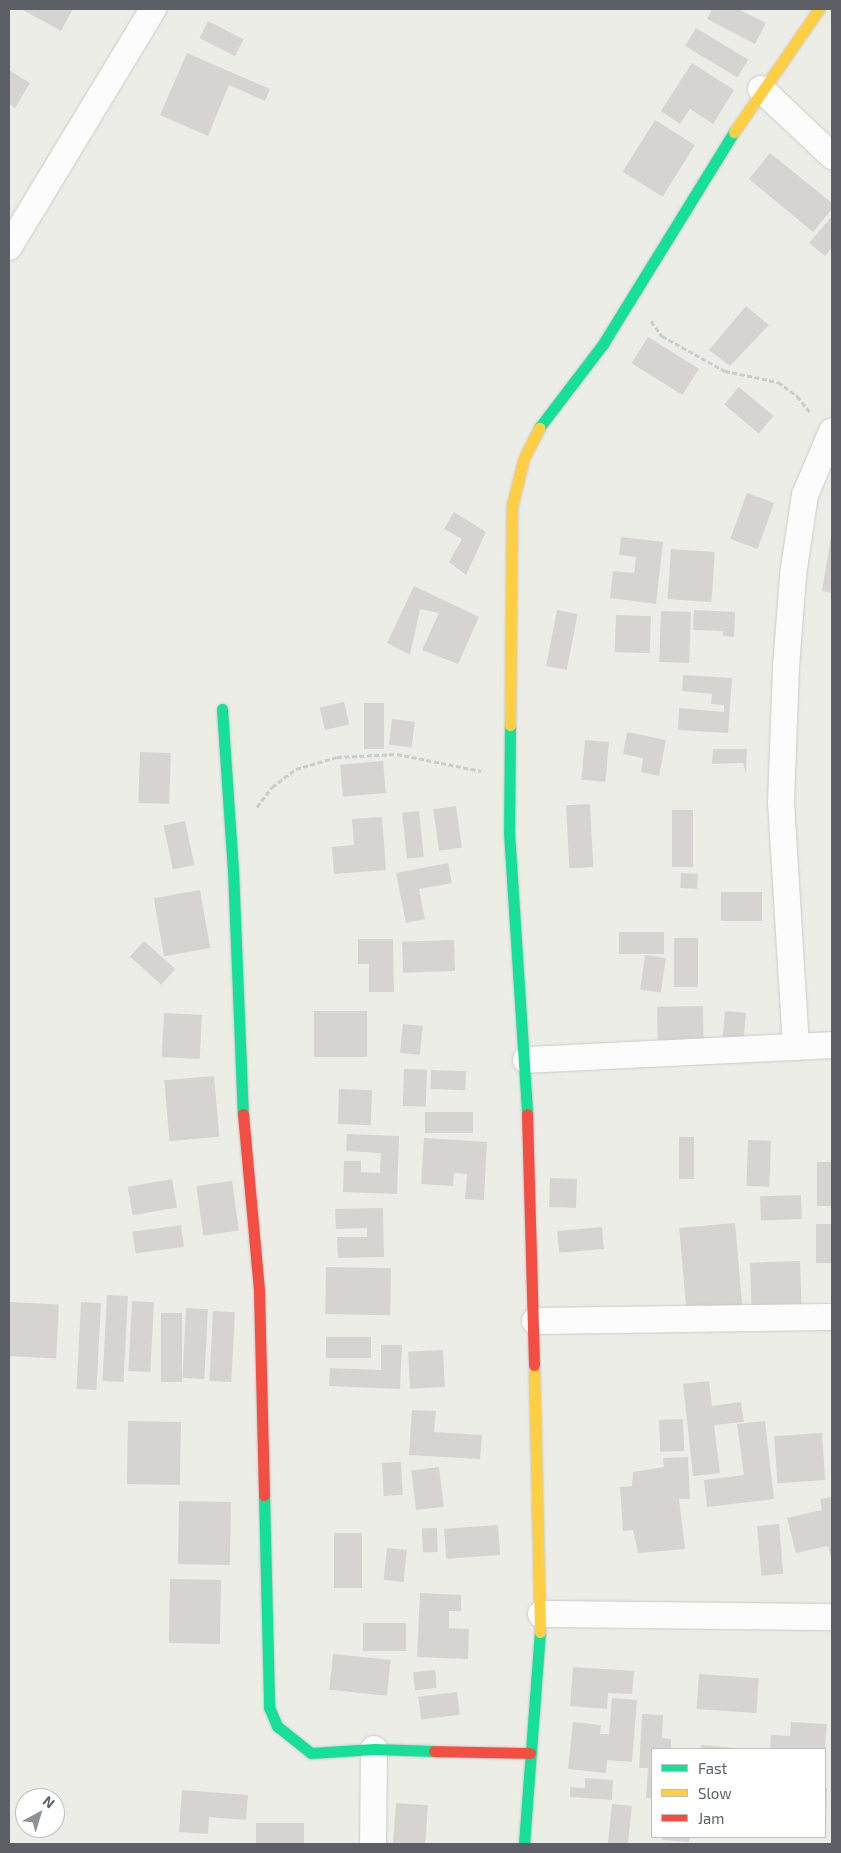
<!DOCTYPE html>
<html>
<head>
<meta charset="utf-8">
<style>
  body { margin:0 }
  #map { position:relative; width:841px; height:1853px; overflow:hidden; background:#edede8; font-family:"Exo 2",sans-serif }
  div>[style] { position:absolute }
  .building>* { inset:0; background:#d5d4d1; transform-origin:0 0 }
  .path>* { height:3px; margin-top:-1.5px; transform-origin:0; background:repeating-linear-gradient(90deg,#c9cecb 0 5px,transparent 0 7.5px) }
  .roads { filter:drop-shadow(0 0 1px #c9cac8) drop-shadow(0 0 1px #c9cac8) }
  .street>* { height:26px; margin:-13px; padding:0 13px; transform-origin:13px; border-radius:13px; background:#fcfcfc }
  .fast>* { height:11px; margin:-5.5px; padding:0 5.5px; transform-origin:5.5px; border-radius:5.5px; background:#16e098 }
  .slow>* { height:11px; margin:-5.5px; padding:0 5.5px; transform-origin:5.5px; border-radius:5.5px; background:#ffcf43 }
  .jam>* { height:11px; margin:-5.5px; padding:0 5.5px; transform-origin:5.5px; border-radius:5.5px; background:#f24e42 }
  span { translate:-50% -50%; white-space:nowrap; text-align:center; line-height:1.15; -webkit-text-stroke:4px #fff; paint-order:stroke }
  .frame { position:absolute; inset:0; border:10px solid #5c6066; pointer-events:none }
  .legend { position:absolute; left:651px; top:1748px; width:175px; height:90px; box-sizing:border-box; background:#fff; border:1px solid #bebfc2; margin:0; padding:6px 9px; list-style:none; font-size:15px; color:#5c6066 }
  .legend li { display:flex; align-items:center; gap:10px; height:25px }
  .legend b { width:25px; border:1px solid #bebfc2 }
  .north { position:absolute; left:15px; top:1788px; width:50px; height:50px; box-sizing:border-box; background:#fff; border:1px solid #bebfc2; border-radius:50%; rotate:39deg; font-size:14px; font-weight:700; line-height:20px; text-align:center; color:#5c6066 }
  .north::after { content:''; display:block; margin:auto; width:18px; height:22px; background:#8f9194; clip-path:polygon(50% 0,100% 100%,50% 72%,0 100%) }
</style>
</head>
<body>
<div id="map">
  <div class="building">
    <div style="clip-path:polygon(21px 9px,73px 9px,61px 31px)"></div>
    <div style="clip-path:polygon(712px 9px,738px 9px,766px 23px,755px 44px,707px 19px)"></div>
    <div style="left:208px;top:21px;width:40px;height:19px;rotate:27deg"></div>
    <div style="left:696px;top:28px;width:61px;height:21px;rotate:31deg"></div>
    <div style="clip-path:polygon(187px 53px,270px 89px,265px 101px,229px 85px,208px 136px,160px 115px)"></div>
    <div style="clip-path:polygon(692px 63px,734px 90px,713px 124px,690px 109px,680px 124px,661px 111px)"></div>
    <div style="clip-path:polygon(9px 70px,30px 83px,15px 108px,9px 104px)"></div>
    <div style="left:655px;top:120px;width:47px;height:61px;rotate:32deg"></div>
    <div style="clip-path:polygon(770px 153px,832px 203px,832px 209px,813px 232px,749px 179px)"></div>
    <div style="clip-path:polygon(832px 216px,832px 248px,825px 256px,809px 243px)"></div>
    <div style="clip-path:polygon(746px 306px,769px 325px,730px 366px,709px 350px)"></div>
    <div style="left:648px;top:337px;width:60px;height:31px;rotate:32deg"></div>
    <div style="left:739px;top:387px;width:45px;height:23px;rotate:40deg"></div>
    <div style="left:747px;top:493px;width:29px;height:49px;rotate:20deg"></div>
    <div style="clip-path:polygon(454px 512px,486px 532px,466px 575px,449px 562px,462px 539px,444px 529px)"></div>
    <div style="clip-path:polygon(832px 530px,832px 593px,822px 591px)"></div>
    <div style="clip-path:polygon(621px 537px,663px 542px,656px 604px,610px 598px,613px 571px,634px 573px,636px 557px,619px 555px)"></div>
    <div style="left:671px;top:549px;width:44px;height:50px;rotate:4deg"></div>
    <div style="clip-path:polygon(414px 586px,479px 617px,458px 664px,422px 650px,439px 613px,420px 609px,410px 655px,387px 643px)"></div>
    <div style="left:557px;top:610px;width:21px;height:57px;rotate:11deg"></div>
    <div style="clip-path:polygon(694px 610px,735px 612px,734px 637px,723px 636px,723px 631px,693px 630px)"></div>
    <div style="left:661px;top:611px;width:30px;height:51px;rotate:2deg"></div>
    <div style="left:616px;top:615px;width:35px;height:37px;rotate:2deg"></div>
    <div style="clip-path:polygon(683px 675px,732px 678px,728px 733px,678px 730px,679px 708px,724px 712px,724px 705px,711px 704px,712px 694px,682px 691px)"></div>
    <div style="left:344px;top:702px;width:23px;height:25px;rotate:77deg"></div>
    <div style="left:364px;top:703px;width:20px;height:46px"></div>
    <div style="left:392px;top:719px;width:23px;height:26px;rotate:7deg"></div>
    <div style="clip-path:polygon(627px 732px,666px 740px,659px 776px,641px 772px,643px 758px,623px 754px)"></div>
    <div style="left:585px;top:740px;width:24px;height:40px;rotate:5deg"></div>
    <div style="clip-path:polygon(713px 749px,747px 749px,746px 774px,743px 763px,712px 764px)"></div>
    <div style="left:140px;top:752px;width:31px;height:51px;rotate:2deg"></div>
    <div style="left:383px;top:761px;width:32px;height:43px;rotate:85deg"></div>
    <div style="left:590px;top:804px;width:63px;height:24px;rotate:87deg"></div>
    <div style="left:456px;top:806px;width:42px;height:23px;rotate:82deg"></div>
    <div style="left:672px;top:810px;width:21px;height:57px"></div>
    <div style="left:419px;top:811px;width:46px;height:17px;rotate:84deg"></div>
    <div style="clip-path:polygon(382px 817px,386px 870px,334px 874px,332px 847px,354px 845px,352px 819px)"></div>
    <div style="left:185px;top:821px;width:45px;height:22px;rotate:78deg"></div>
    <div style="clip-path:polygon(448px 863px,452px 883px,419px 889px,425px 919px,406px 923px,396px 873px)"></div>
    <div style="left:681px;top:873px;width:17px;height:15px;rotate:3deg"></div>
    <div style="left:200px;top:890px;width:59px;height:47px;rotate:80deg"></div>
    <div style="left:721px;top:892px;width:41px;height:29px"></div>
    <div style="left:619px;top:932px;width:45px;height:22px"></div>
    <div style="left:674px;top:938px;width:24px;height:49px"></div>
    <div style="clip-path:polygon(358px 939px,393px 939px,394px 992px,369px 992px,369px 964px,358px 964px)"></div>
    <div style="left:454px;top:940px;width:31px;height:52px;rotate:88deg"></div>
    <div style="left:144px;top:941px;width:42px;height:21px;rotate:42deg"></div>
    <div style="left:645px;top:955px;width:21px;height:35px;rotate:8deg"></div>
    <div style="left:703px;top:1006px;width:46px;height:46px;rotate:89deg"></div>
    <div style="left:314px;top:1011px;width:53px;height:46px"></div>
    <div style="left:725px;top:1011px;width:21px;height:27px;rotate:5deg"></div>
    <div style="left:164px;top:1013px;width:38px;height:44px;rotate:3deg"></div>
    <div style="left:403px;top:1024px;width:20px;height:29px;rotate:6deg"></div>
    <div style="left:404px;top:1069px;width:23px;height:37px;rotate:2deg"></div>
    <div style="left:431px;top:1070px;width:35px;height:19px;rotate:2deg"></div>
    <div style="left:214px;top:1076px;width:61px;height:50px;rotate:85deg"></div>
    <div style="left:339px;top:1089px;width:33px;height:35px;rotate:2deg"></div>
    <div style="left:425px;top:1112px;width:48px;height:21px"></div>
    <div style="clip-path:polygon(347px 1134px,399px 1136px,397px 1194px,343px 1192px,344px 1161px,361px 1161px,361px 1172px,380px 1173px,381px 1153px,346px 1151px)"></div>
    <div style="left:679px;top:1137px;width:15px;height:42px"></div>
    <div style="clip-path:polygon(424px 1138px,487px 1142px,484px 1200px,465px 1199px,467px 1174px,454px 1173px,453px 1186px,421px 1184px)"></div>
    <div style="left:748px;top:1140px;width:23px;height:46px;rotate:2deg"></div>
    <div style="left:832px;top:1162px;width:44px;height:15px;rotate:90deg"></div>
    <div style="left:550px;top:1178px;width:27px;height:29px;rotate:2deg"></div>
    <div style="left:172px;top:1179px;width:29px;height:45px;rotate:80deg"></div>
    <div style="left:232px;top:1181px;width:50px;height:36px;rotate:82deg"></div>
    <div style="left:801px;top:1195px;width:24px;height:41px;rotate:88deg"></div>
    <div style="clip-path:polygon(383px 1208px,384px 1257px,338px 1258px,337px 1237px,367px 1237px,367px 1228px,336px 1229px,335px 1209px)"></div>
    <div style="left:735px;top:1223px;width:96px;height:56px;rotate:85deg"></div>
    <div style="left:816px;top:1224px;width:16px;height:39px"></div>
    <div style="left:181px;top:1225px;width:22px;height:49px;rotate:82deg"></div>
    <div style="left:602px;top:1227px;width:22px;height:45px;rotate:85deg"></div>
    <div style="left:800px;top:1261px;width:57px;height:50px;rotate:88deg"></div>
    <div style="left:326px;top:1267px;width:65px;height:47px;rotate:1deg"></div>
    <div style="left:107px;top:1295px;width:21px;height:86px;rotate:3deg"></div>
    <div style="left:132px;top:1301px;width:22px;height:70px;rotate:3deg"></div>
    <div style="left:9px;top:1302px;width:50px;height:54px;rotate:3deg"></div>
    <div style="left:81px;top:1302px;width:20px;height:87px;rotate:3deg"></div>
    <div style="left:186px;top:1308px;width:22px;height:70px;rotate:3deg"></div>
    <div style="left:213px;top:1311px;width:22px;height:70px;rotate:3deg"></div>
    <div style="left:161px;top:1313px;width:21px;height:69px"></div>
    <div style="left:326px;top:1337px;width:45px;height:21px"></div>
    <div style="clip-path:polygon(381px 1345px,402px 1345px,400px 1389px,329px 1386px,330px 1368px,381px 1370px)"></div>
    <div style="left:443px;top:1350px;width:37px;height:35px;rotate:87deg"></div>
    <div style="clip-path:polygon(709px 1381px,712px 1406px,741px 1402px,744px 1422px,714px 1425px,720px 1473px,693px 1476px,683px 1384px)"></div>
    <div style="clip-path:polygon(412px 1410px,436px 1411px,434px 1432px,482px 1435px,480px 1459px,409px 1455px)"></div>
    <div style="left:683px;top:1419px;width:32px;height:24px;rotate:88deg"></div>
    <div style="left:128px;top:1421px;width:53px;height:63px;rotate:1deg"></div>
    <div style="clip-path:polygon(765px 1421px,774px 1499px,707px 1507px,704px 1480px,744px 1475px,737px 1424px)"></div>
    <div style="left:822px;top:1433px;width:47px;height:48px;rotate:86deg"></div>
    <div style="clip-path:polygon(688px 1457px,690px 1499px,679px 1499px,685px 1549px,638px 1553px,633px 1530px,623px 1531px,620px 1487px,632px 1486px,633px 1472px,664px 1467px,663px 1458px)"></div>
    <div style="left:401px;top:1462px;width:33px;height:19px;rotate:87deg"></div>
    <div style="left:439px;top:1467px;width:40px;height:28px;rotate:83deg"></div>
    <div style="clip-path:polygon(832px 1497px,832px 1559px,828px 1546px,796px 1553px,787px 1518px,822px 1510px,820px 1499px)"></div>
    <div style="left:179px;top:1501px;width:52px;height:63px;rotate:1deg"></div>
    <div style="left:779px;top:1524px;width:50px;height:22px;rotate:85deg"></div>
    <div style="left:498px;top:1525px;width:30px;height:54px;rotate:86deg"></div>
    <div style="left:437px;top:1528px;width:24px;height:15px;rotate:88deg"></div>
    <div style="left:334px;top:1533px;width:28px;height:55px"></div>
    <div style="left:387px;top:1548px;width:20px;height:32px;rotate:6deg"></div>
    <div style="left:170px;top:1579px;width:51px;height:64px;rotate:1deg"></div>
    <div style="clip-path:polygon(420px 1593px,461px 1595px,461px 1611px,449px 1611px,449px 1628px,469px 1629px,468px 1659px,417px 1657px)"></div>
    <div style="left:363px;top:1623px;width:43px;height:28px"></div>
    <div style="left:333px;top:1654px;width:58px;height:36px;rotate:6deg"></div>
    <div style="clip-path:polygon(573px 1667px,634px 1671px,632px 1694px,608px 1693px,607px 1709px,570px 1706px)"></div>
    <div style="left:435px;top:1670px;width:18px;height:22px;rotate:84deg"></div>
    <div style="left:699px;top:1674px;width:60px;height:35px;rotate:4deg"></div>
    <div style="left:457px;top:1692px;width:23px;height:39px;rotate:83deg"></div>
    <div style="clip-path:polygon(612px 1698px,637px 1700px,632px 1762px,607px 1760px,606px 1773px,568px 1769px,573px 1722px,601px 1725px,600px 1734px,609px 1734px)"></div>
    <div style="clip-path:polygon(642px 1714px,663px 1715px,662px 1738px,671px 1739px,671px 1749px,652px 1749px,652px 1798px,646px 1798px,648px 1768px,639px 1768px)"></div>
    <div style="clip-path:polygon(791px 1722px,827px 1724px,825px 1749px,770px 1749px,771px 1735px,790px 1736px)"></div>
    <div style="clip-path:polygon(701px 1745px,735px 1748px,735px 1749px,701px 1749px)"></div>
    <div style="clip-path:polygon(585px 1778px,613px 1780px,612px 1800px,570px 1797px,570px 1787px,585px 1788px)"></div>
    <div style="clip-path:polygon(825px 1788px,827px 1788px,826px 1825px,825px 1825px)"></div>
    <div style="clip-path:polygon(182px 1790px,248px 1795px,246px 1820px,209px 1817px,208px 1834px,179px 1832px)"></div>
    <div style="left:396px;top:1803px;width:32px;height:41px;rotate:4deg"></div>
    <div style="left:612px;top:1804px;width:20px;height:40px;rotate:6deg"></div>
    <div style="left:304px;top:1823px;width:21px;height:48px;rotate:90deg"></div>
    <div style="clip-path:polygon(663px 1837px,690px 1837px,689px 1842px,662px 1840px)"></div>
  </div>
  <div class="path">
    <div style="left:651px;top:321px;width:19px;rotate:54deg"></div>
    <div style="left:662px;top:336px;width:72px;rotate:29.1deg"></div>
    <div style="left:725px;top:371px;width:54px;rotate:11.7deg"></div>
    <div style="left:778px;top:382px;width:24px;rotate:36deg"></div>
    <div style="left:797px;top:396px;width:22px;rotate:51deg"></div>
    <div style="left:257px;top:807px;width:25px;rotate:-53deg"></div>
    <div style="left:272px;top:787px;width:30px;rotate:-37deg"></div>
    <div style="left:296px;top:769px;width:43px;rotate:-16.3deg"></div>
    <div style="left:337px;top:757px;width:60px;rotate:-2.9deg"></div>
    <div style="left:397px;top:754px;width:86px;rotate:11.4deg"></div>
  </div>
  <div class="roads">
    <div class="street">
      <div style="left:761px;top:89px;width:98px;rotate:43.3deg"></div>
      <div style="left:9px;top:247px;width:278px;rotate:-58.8deg"></div>
      <div style="left:796px;top:1047px;width:244px;rotate:-93.5deg"></div>
      <div style="left:781px;top:803px;width:136px;rotate:-87.9deg"></div>
      <div style="left:786px;top:667px;width:92px;rotate:-85.6deg"></div>
      <div style="left:793px;top:575px;width:81px;rotate:-81.5deg"></div>
      <div style="left:805px;top:495px;width:69px;rotate:-67.1deg"></div>
      <div style="left:526px;top:1060px;width:306px;rotate:-2.8deg"></div>
      <div style="left:535px;top:1321px;width:297px;rotate:-0.8deg"></div>
      <div style="left:541px;top:1614px;width:291px;rotate:0.6deg"></div>
      <div style="left:373px;top:1844px;width:95px;rotate:-89.4deg"></div>
    </div>
    <div class="fast">
      <div style="left:539px;top:428px;width:106px;rotate:-52.7deg"></div>
      <div style="left:603px;top:344px;width:249px;rotate:-58.3deg"></div>
      <div style="left:222px;top:709px;width:160px;rotate:86.1deg"></div>
      <div style="left:233px;top:869px;width:245px;rotate:87.7deg"></div>
      <div style="left:510px;top:725px;width:107px;rotate:90.5deg"></div>
      <div style="left:509px;top:832px;width:283px;rotate:86.3deg"></div>
      <div style="left:264px;top:1495px;width:212px;rotate:88.6deg"></div>
      <div style="left:269px;top:1707px;width:21px;rotate:67deg"></div>
      <div style="left:277px;top:1726px;width:43px;rotate:38.5deg"></div>
      <div style="left:311px;top:1753px;width:63px;rotate:-3.6deg"></div>
      <div style="left:374px;top:1749px;width:60px;rotate:1.9deg"></div>
      <div style="left:524px;top:1844px;width:213px;rotate:-85.7deg"></div>
    </div>
    <div class="slow">
      <div style="left:734px;top:132px;width:150px;rotate:-55.4deg"></div>
      <div style="left:510px;top:725px;width:219px;rotate:-89.5deg"></div>
      <div style="left:512px;top:506px;width:49px;rotate:-76deg"></div>
      <div style="left:524px;top:458px;width:34px;rotate:-63deg"></div>
      <div style="left:534px;top:1365px;width:267px;rotate:88.7deg"></div>
    </div>
    <div class="jam">
      <div style="left:243px;top:1114px;width:178px;rotate:84.8deg"></div>
      <div style="left:259px;top:1291px;width:204px;rotate:88.6deg"></div>
      <div style="left:527px;top:1114px;width:251px;rotate:88.4deg"></div>
      <div style="left:434px;top:1751px;width:96px;rotate:1.2deg"></div>
    </div>
  </div>
  <div class="frame"></div>
  <ul class="legend">
  <li><b style="height:6px;background:#16e098"></b>Fast</li>
  <li><b style="height:6px;background:#ffcf43"></b>Slow</li>
  <li><b style="height:6px;background:#f24e42"></b>Jam</li>
  </ul>
  <div class="north">N</div>
</div>
</body>
</html>
